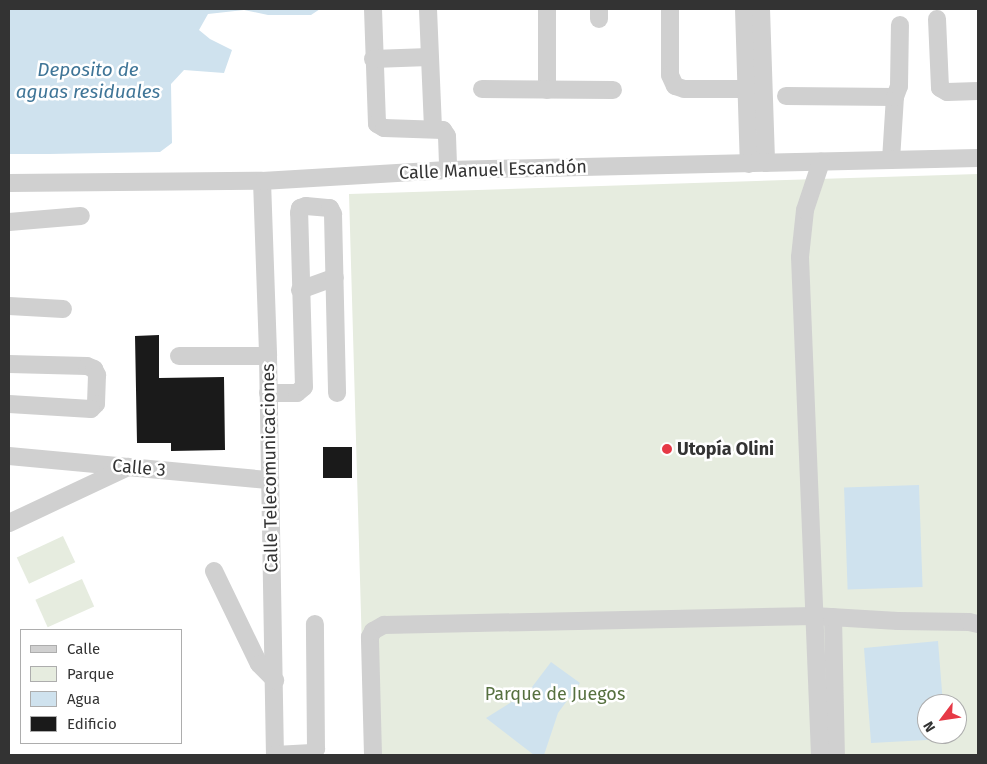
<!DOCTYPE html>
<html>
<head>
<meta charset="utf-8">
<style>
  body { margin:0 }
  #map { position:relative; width:987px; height:764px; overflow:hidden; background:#fff; font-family:"Fira Sans",sans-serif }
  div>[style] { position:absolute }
  .green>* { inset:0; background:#e6ecdf; transform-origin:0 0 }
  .water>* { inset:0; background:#cfe2ee; transform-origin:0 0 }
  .building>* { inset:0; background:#1a1a1a; transform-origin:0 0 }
  .minor>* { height:18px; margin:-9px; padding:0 9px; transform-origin:9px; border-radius:9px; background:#d0d0d0 }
  .dots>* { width:14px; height:14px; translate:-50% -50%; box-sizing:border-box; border:2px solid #fff; border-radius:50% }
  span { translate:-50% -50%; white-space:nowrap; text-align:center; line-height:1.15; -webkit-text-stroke:5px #fff; paint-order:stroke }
  .street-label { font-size:18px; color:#333 }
  .poi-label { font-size:18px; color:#333; font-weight:700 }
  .left { translate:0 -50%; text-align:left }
  .park-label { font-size:18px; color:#56703f }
  .water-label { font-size:19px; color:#3f7597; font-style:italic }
  .frame { position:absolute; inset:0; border:10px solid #333; pointer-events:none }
  .legend { position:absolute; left:20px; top:629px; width:162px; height:115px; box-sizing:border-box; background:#fff; border:1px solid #adadad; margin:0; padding:6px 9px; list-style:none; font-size:15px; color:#333 }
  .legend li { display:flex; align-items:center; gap:10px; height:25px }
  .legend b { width:25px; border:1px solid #adadad }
  .north { position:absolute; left:917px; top:694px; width:50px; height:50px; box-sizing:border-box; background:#fff; border:1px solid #adadad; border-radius:50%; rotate:239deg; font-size:14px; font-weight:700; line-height:20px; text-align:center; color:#333 }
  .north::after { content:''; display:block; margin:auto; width:18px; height:22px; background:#e63946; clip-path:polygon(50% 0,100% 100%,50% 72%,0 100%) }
</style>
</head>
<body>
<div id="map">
  <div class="green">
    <div style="clip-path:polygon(evenodd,978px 174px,978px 755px,365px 755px,349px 194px,978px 174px,927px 704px,957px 704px,957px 734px,927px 734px,927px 704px)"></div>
    <div style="left:63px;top:536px;width:29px;height:51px;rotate:65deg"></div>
    <div style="left:82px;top:579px;width:30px;height:51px;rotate:66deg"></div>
  </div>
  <div class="water">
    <div style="clip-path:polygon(9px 9px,320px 9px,311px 15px,268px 15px,244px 10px,208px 14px,199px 30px,210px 39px,232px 50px,224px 73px,184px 70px,171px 84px,172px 143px,160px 152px,49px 154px,9px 154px)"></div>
    <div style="left:919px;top:485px;width:102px;height:75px;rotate:88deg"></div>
    <div style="clip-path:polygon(938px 641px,943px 704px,927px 704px,927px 734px,945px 734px,945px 739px,871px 743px,864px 648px)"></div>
    <div style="clip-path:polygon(551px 662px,580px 683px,558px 713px,544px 755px,534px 755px,486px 718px,529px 691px)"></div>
  </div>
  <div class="building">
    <div style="clip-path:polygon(159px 335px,159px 378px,224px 377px,225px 450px,171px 451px,171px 443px,137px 443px,135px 336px)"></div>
    <div style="left:323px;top:447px;width:29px;height:31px"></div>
  </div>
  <div class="minor">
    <div style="left:373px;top:9px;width:115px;rotate:88deg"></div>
    <div style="left:377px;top:124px;width:8px;rotate:30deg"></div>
    <div style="left:384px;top:128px;width:59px;rotate:1.9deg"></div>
    <div style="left:443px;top:130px;width:7px;rotate:56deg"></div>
    <div style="left:447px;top:136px;width:34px;rotate:88deg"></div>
    <div style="left:428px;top:9px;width:120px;rotate:87.6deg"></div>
    <div style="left:547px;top:9px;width:81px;rotate:90deg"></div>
    <div style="left:670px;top:9px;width:66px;rotate:90deg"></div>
    <div style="left:670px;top:75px;width:12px;rotate:66deg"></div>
    <div style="left:675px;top:86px;width:9px;rotate:18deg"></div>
    <div style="left:684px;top:89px;width:62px"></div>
    <div style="left:744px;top:9px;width:155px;rotate:88.2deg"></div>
    <div style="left:761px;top:9px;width:154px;rotate:88.1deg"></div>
    <div style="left:599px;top:19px;width:10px;rotate:-90deg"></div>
    <div style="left:937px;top:19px;width:69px;rotate:87.5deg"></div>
    <div style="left:940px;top:88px;width:8px;rotate:30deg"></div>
    <div style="left:947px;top:92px;width:31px;rotate:-2deg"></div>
    <div style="left:373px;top:59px;width:56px;rotate:-2deg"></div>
    <div style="left:482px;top:89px;width:131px;rotate:0.4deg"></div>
    <div style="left:786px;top:96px;width:109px;rotate:0.5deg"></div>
    <div style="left:891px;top:160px;width:63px;rotate:-86.4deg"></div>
    <div style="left:895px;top:97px;width:12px;rotate:-70deg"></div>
    <div style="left:899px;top:86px;width:61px;rotate:-89.1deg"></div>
    <div style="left:262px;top:181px;width:175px;rotate:88deg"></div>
    <div style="left:268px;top:356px;width:399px;rotate:89deg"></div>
    <div style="left:9px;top:183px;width:253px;rotate:-0.5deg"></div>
    <div style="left:262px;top:181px;width:186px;rotate:-3.4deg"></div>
    <div style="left:448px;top:170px;width:530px;rotate:-1.3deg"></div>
    <div style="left:9px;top:222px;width:72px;rotate:-4.8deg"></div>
    <div style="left:300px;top:290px;width:37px;rotate:-20deg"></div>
    <div style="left:9px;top:306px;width:54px;rotate:3.2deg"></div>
    <div style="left:179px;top:356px;width:89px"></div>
    <div style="left:9px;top:364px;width:78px;rotate:1.5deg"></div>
    <div style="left:87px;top:366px;width:8px;rotate:23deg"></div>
    <div style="left:94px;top:369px;width:7px;rotate:63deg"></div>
    <div style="left:97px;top:375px;width:29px;rotate:92deg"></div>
    <div style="left:96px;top:404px;width:7px;rotate:135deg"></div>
    <div style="left:91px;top:409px;width:82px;rotate:-176.5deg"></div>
    <div style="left:268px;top:393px;width:29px"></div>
    <div style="left:297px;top:393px;width:9px;rotate:-41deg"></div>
    <div style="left:304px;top:387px;width:174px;rotate:-91.6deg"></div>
    <div style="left:299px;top:213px;width:5px;rotate:-79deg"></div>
    <div style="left:300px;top:208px;width:6px;rotate:-18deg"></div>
    <div style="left:306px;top:206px;width:24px;rotate:5deg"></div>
    <div style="left:330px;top:208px;width:7px;rotate:63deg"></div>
    <div style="left:333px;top:214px;width:179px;rotate:88.7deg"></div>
    <div style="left:9px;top:456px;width:262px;rotate:5.3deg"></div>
    <div style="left:9px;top:523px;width:132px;rotate:-25.2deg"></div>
    <div style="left:214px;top:571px;width:103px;rotate:64.2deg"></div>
    <div style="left:259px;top:664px;width:23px;rotate:45deg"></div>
    <div style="left:833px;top:617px;width:138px;rotate:88.8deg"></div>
    <div style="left:275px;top:755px;width:37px;rotate:-3deg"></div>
    <div style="left:312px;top:753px;width:6px;rotate:-45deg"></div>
    <div style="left:316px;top:749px;width:125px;rotate:-90.5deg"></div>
    <div style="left:373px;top:755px;width:118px;rotate:-91.5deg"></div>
    <div style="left:370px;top:637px;width:7px;rotate:-63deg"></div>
    <div style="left:373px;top:631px;width:13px;rotate:-29deg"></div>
    <div style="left:384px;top:625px;width:430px;rotate:-1.2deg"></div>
    <div style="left:814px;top:616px;width:84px;rotate:3.4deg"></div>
    <div style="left:898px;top:621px;width:71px;rotate:0.8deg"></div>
    <div style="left:969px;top:622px;width:9px;rotate:13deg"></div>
    <div style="left:820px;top:755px;width:498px;rotate:-92.3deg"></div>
    <div style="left:800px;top:257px;width:47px;rotate:-83.9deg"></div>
    <div style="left:805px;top:210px;width:51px;rotate:-71.6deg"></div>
  </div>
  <div class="dots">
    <div style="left:667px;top:449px;background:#e63946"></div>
  </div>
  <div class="street-label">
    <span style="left:493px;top:170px;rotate:-2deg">Calle Manuel Escandón</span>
    <span style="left:139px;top:468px;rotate:5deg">Calle 3</span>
    <span style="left:270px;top:468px;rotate:-91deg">Calle Telecomunicaciones</span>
  </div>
  <div class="poi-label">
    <span class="left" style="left:677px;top:449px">Utopía Olini</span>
  </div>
  <div class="park-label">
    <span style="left:555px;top:694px">Parque de Juegos</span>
  </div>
  <div class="water-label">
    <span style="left:88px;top:81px">Deposito de<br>aguas residuales</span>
  </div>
  <div class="frame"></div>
  <ul class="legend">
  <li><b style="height:6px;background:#d0d0d0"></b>Calle</li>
  <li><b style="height:14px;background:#e6ecdf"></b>Parque</li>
  <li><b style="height:14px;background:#cfe2ee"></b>Agua</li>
  <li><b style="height:14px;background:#1a1a1a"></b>Edificio</li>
  </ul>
  <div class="north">N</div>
</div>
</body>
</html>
